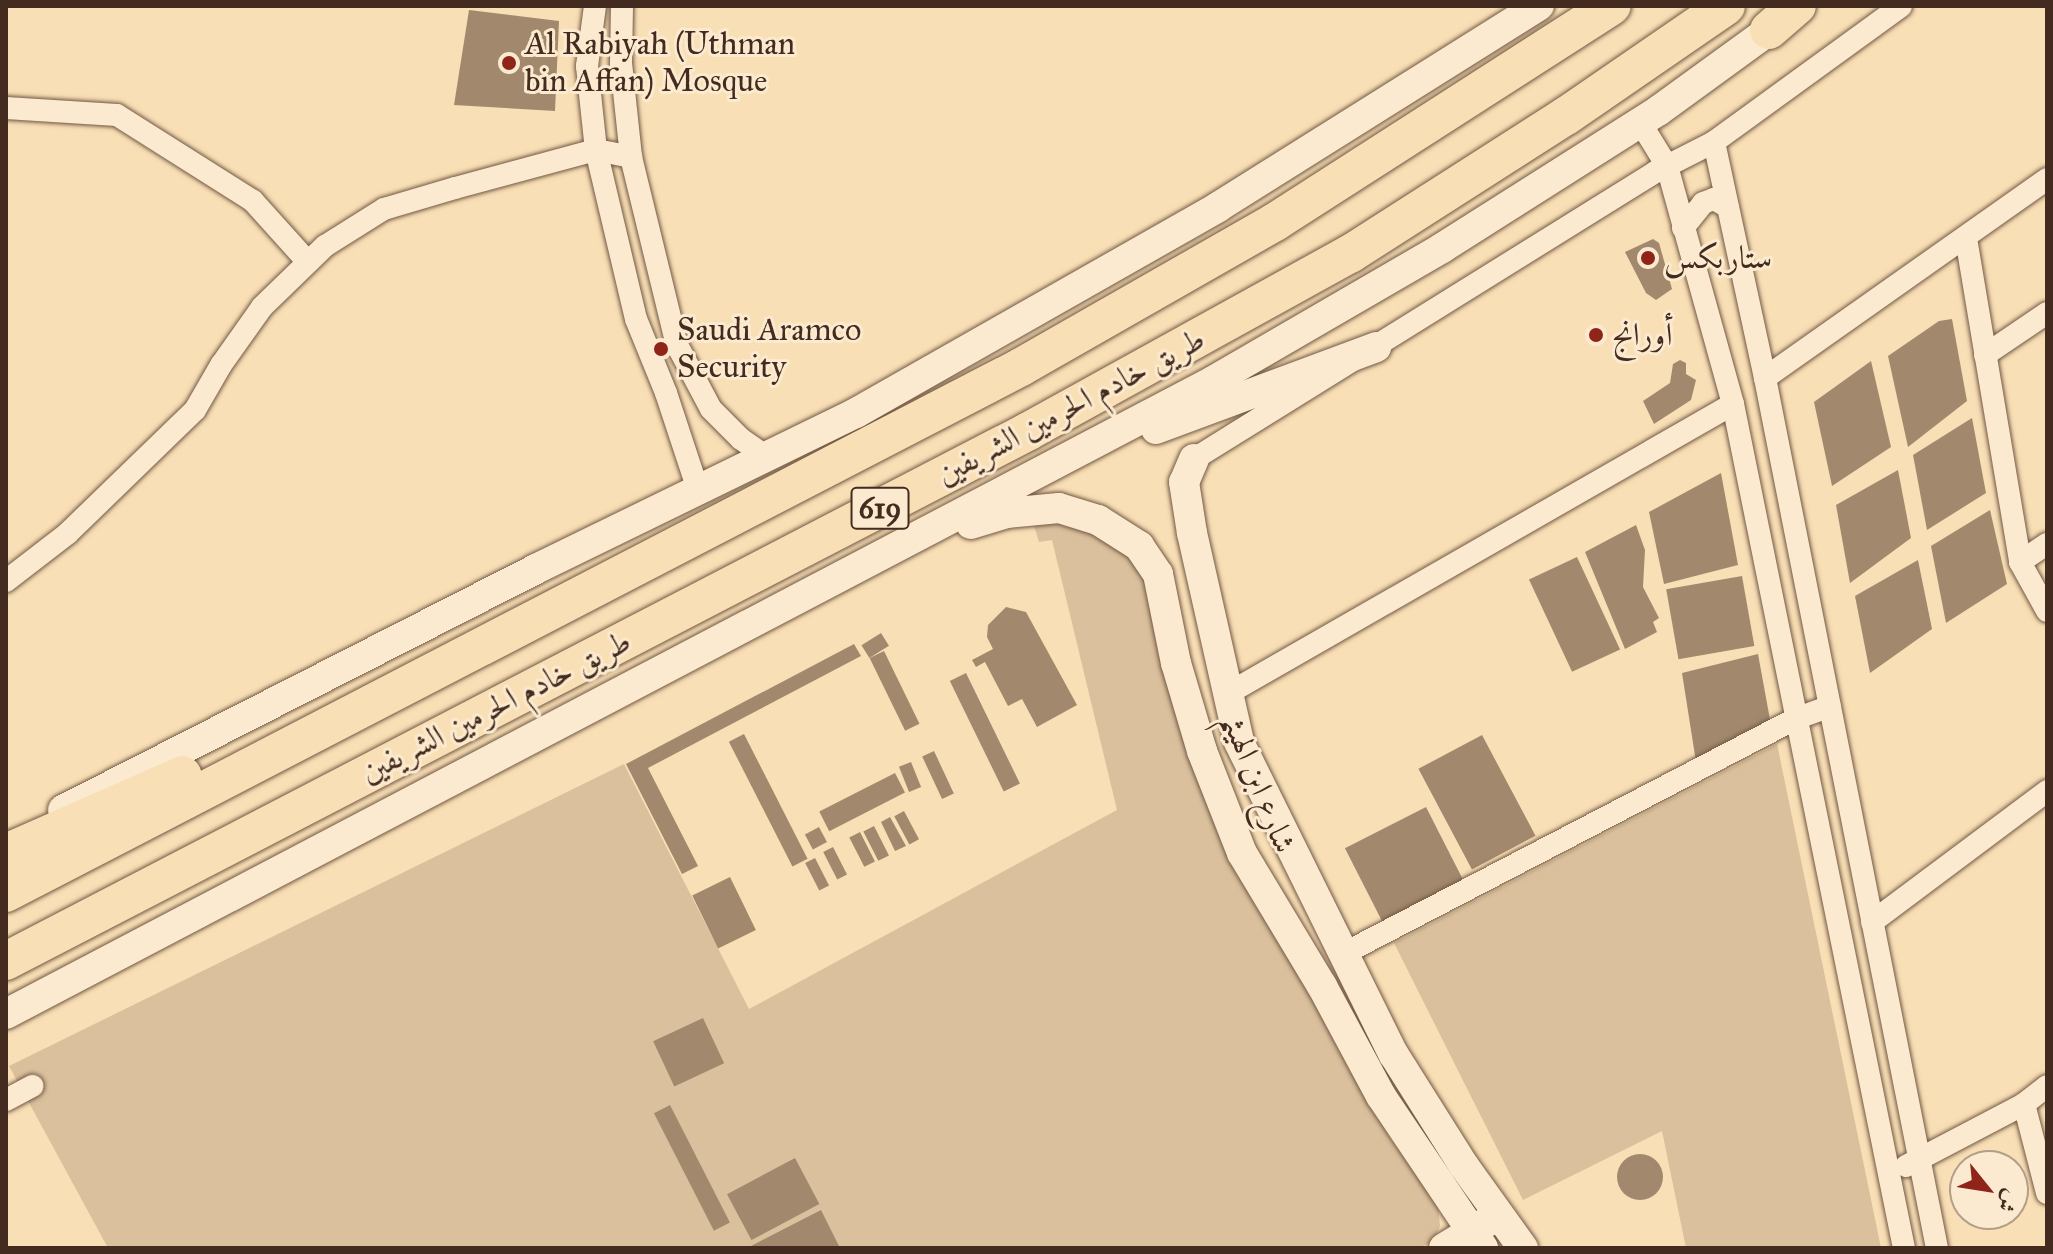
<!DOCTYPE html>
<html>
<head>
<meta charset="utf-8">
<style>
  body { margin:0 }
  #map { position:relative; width:2053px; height:1254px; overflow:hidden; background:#f9dfb5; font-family:"IM FELL Great Primer",Amiri,serif }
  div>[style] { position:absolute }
  .green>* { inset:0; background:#dac09c }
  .building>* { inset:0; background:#a2896d; transform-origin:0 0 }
  .round { border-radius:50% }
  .roads { filter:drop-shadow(0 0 2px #715844) drop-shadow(0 0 2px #715844) }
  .street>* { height:22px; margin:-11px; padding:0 11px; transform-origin:11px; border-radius:11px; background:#fbeacf }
  .secondary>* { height:30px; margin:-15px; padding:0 15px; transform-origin:15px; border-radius:15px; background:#fbeacf }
  .highway>* { height:38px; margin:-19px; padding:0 19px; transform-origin:19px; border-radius:19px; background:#f9dfb5 }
  .dots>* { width:22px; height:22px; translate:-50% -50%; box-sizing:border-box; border:4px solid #fbeacf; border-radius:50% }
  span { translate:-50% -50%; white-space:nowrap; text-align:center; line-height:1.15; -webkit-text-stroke:6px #fbeacf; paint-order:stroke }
  .shield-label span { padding:2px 6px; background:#fbeacf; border:2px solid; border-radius:6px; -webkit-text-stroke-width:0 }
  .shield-label { font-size:30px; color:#442b1f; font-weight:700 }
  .poi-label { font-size:32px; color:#442b1f }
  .left { translate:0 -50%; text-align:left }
  .street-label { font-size:32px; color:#442b1f }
  .frame { position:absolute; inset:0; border:8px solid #442b1f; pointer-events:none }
  .north { position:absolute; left:1949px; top:1150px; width:80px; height:80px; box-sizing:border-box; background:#fbeacf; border:2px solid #b29e89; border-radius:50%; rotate:120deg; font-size:22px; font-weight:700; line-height:32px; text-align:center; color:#442b1f }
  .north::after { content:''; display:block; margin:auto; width:28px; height:36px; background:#8f2418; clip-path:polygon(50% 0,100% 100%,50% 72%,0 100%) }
</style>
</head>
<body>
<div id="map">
  <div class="green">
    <div style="clip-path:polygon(1066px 523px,1110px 537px,1145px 576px,1187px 738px,1388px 1135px,1438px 1206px,1440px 1226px,1433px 1241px,1419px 1248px,108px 1248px,9px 1066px,624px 764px,749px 1009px,1117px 810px,1052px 540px,1039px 542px,1034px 526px)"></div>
    <div style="clip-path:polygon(1777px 744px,1881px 1248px,1686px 1248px,1662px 1131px,1523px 1200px,1394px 943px)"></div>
  </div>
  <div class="building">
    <div style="clip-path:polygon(469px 10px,559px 21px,555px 111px,454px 105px)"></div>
    <div style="clip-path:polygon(1653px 239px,1659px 243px,1672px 289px,1656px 300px,1646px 293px,1625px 252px)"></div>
    <div style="clip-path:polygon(1952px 319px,1967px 401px,1908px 447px,1888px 356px,1939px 321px)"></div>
    <div style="clip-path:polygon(1680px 360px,1686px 363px,1686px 374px,1696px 380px,1691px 400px,1654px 424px,1643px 401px,1670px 383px,1673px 364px)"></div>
    <div style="clip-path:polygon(1871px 361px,1891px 447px,1832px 486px,1814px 402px)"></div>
    <div style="clip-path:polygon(1972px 418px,1986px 493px,1927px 530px,1913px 455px)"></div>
    <div style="clip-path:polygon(1898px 470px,1911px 538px,1850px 583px,1836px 505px)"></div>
    <div style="clip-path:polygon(1721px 473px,1738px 565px,1664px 584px,1649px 512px)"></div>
    <div style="clip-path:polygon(1990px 510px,2007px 584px,1946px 623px,1931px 546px)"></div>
    <div style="clip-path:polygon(1636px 525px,1645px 550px,1643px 587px,1659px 618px,1653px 622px,1657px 632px,1625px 649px,1585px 552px)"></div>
    <div style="left:1577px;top:557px;width:102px;height:53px;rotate:65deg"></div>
    <div style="clip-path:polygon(1918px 560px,1932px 629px,1870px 673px,1855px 596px)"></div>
    <div style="left:1742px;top:576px;width:71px;height:77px;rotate:80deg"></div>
    <div style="clip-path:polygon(1006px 607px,1026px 612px,1077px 705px,1037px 727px,1022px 699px,1008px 706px,985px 662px,976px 667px,972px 660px,993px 649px,987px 637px,988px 625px)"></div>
    <div style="left:881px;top:633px;width:15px;height:23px;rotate:58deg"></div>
    <div style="clip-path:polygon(854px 644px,861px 656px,648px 768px,698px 866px,682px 874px,626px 764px)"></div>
    <div style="left:884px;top:651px;width:81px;height:16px;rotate:64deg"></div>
    <div style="clip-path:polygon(1758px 654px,1771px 725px,1696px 762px,1682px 673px)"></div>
    <div style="left:966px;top:673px;width:123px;height:18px;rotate:64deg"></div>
    <div style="left:744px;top:734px;width:140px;height:17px;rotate:63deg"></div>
    <div style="left:1482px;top:735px;width:114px;height:72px;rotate:62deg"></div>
    <div style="left:934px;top:751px;width:47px;height:13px;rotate:65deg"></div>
    <div style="left:911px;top:762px;width:27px;height:13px;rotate:68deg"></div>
    <div style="left:895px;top:773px;width:22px;height:85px;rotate:63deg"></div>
    <div style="left:1426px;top:807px;width:85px;height:91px;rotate:63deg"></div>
    <div style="left:904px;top:811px;width:32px;height:11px;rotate:62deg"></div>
    <div style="clip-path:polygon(890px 817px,906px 846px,895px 851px,881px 822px)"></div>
    <div style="left:874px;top:826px;width:33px;height:12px;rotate:63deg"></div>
    <div style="left:819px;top:827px;width:17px;height:16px;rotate:62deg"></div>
    <div style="left:860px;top:832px;width:33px;height:12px;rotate:63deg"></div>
    <div style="left:833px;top:847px;width:31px;height:11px;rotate:63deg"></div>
    <div style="left:815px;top:858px;width:31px;height:11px;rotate:63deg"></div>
    <div style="left:730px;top:877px;width:59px;height:42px;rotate:64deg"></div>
    <div style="left:703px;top:1018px;width:50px;height:55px;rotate:65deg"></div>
    <div style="left:670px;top:1105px;width:132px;height:18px;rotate:63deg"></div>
    <div class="round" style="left:1617px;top:1154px;width:46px;height:46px"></div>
    <div style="left:795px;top:1158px;width:52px;height:77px;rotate:62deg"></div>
    <div style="clip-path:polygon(821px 1210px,840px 1248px,753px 1248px,751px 1246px)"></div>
  </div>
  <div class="roads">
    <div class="street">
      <div style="left:595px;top:6px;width:61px;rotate:97.6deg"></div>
      <div style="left:587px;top:66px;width:84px;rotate:83.9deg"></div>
      <div style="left:596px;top:150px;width:174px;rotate:76.7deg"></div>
      <div style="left:636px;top:319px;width:80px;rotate:67.9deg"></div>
      <div style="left:666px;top:393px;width:102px;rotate:71.7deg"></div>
      <div style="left:622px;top:6px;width:57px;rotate:91deg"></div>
      <div style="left:621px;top:63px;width:95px;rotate:83.9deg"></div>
      <div style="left:631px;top:157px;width:194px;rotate:76.3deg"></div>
      <div style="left:677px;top:345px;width:72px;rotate:62deg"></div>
      <div style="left:711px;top:409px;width:42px;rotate:45deg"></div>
      <div style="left:741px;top:439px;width:32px;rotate:35deg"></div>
      <div style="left:6px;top:108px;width:111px;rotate:3.6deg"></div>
      <div style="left:117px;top:115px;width:161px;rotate:32.3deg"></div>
      <div style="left:253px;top:201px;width:82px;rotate:48deg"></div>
      <div style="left:1640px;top:122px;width:52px;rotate:58.5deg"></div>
      <div style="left:1667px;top:166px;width:247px;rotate:74.5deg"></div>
      <div style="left:1733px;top:404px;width:861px;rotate:78.55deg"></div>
      <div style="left:1714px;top:142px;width:241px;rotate:77.8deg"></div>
      <div style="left:1765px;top:378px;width:887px;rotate:78.82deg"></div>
      <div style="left:1683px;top:228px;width:32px;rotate:-51deg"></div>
      <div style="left:1703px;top:203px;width:12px;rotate:-20deg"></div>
      <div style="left:1714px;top:199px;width:16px;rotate:30deg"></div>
      <div style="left:1966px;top:238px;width:328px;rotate:80.5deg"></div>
      <div style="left:2020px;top:562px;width:56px;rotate:61.1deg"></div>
      <div style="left:1985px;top:355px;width:75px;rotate:-34.1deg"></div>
      <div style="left:1765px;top:378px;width:345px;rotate:-35.2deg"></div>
      <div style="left:1194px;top:459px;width:545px;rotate:-31.88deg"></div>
      <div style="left:1657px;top:171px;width:64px;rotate:-27deg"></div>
      <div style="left:1714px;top:142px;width:231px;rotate:-36deg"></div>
      <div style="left:2020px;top:562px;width:32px;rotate:-34deg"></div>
      <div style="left:6px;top:581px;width:77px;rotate:-37.6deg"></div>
      <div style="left:67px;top:534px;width:178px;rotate:-44.1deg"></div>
      <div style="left:195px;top:410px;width:52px;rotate:-60deg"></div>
      <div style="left:221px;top:365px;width:71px;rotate:-54.7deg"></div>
      <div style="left:262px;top:307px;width:88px;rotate:-44.1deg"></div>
      <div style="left:325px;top:246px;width:70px;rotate:-32.1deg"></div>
      <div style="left:384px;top:209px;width:74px;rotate:-16.5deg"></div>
      <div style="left:455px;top:188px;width:146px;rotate:-15.1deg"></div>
      <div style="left:596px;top:150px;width:36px;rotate:11deg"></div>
      <div style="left:1227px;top:694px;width:583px;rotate:-29.82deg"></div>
      <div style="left:1872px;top:922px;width:219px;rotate:-36.8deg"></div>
      <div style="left:1343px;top:954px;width:509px;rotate:-27.47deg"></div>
      <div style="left:1795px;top:719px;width:37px;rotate:-20deg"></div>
      <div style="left:6px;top:1100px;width:30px;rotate:-28deg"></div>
      <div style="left:2024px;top:1104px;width:92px;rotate:75.5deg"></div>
      <div style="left:1906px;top:1166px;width:133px;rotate:-27.7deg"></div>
      <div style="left:2024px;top:1104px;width:29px;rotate:-38deg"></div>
    </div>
    <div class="secondary">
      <div style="left:1156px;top:429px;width:235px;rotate:-20.4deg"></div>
      <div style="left:1194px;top:459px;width:25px;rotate:113deg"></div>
      <div style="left:1184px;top:482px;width:52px;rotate:81.1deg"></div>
      <div style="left:1192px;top:533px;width:214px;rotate:77.3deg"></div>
      <div style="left:1239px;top:742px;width:349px;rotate:63.7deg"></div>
      <div style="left:1394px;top:1055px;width:131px;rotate:57.8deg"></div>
      <div style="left:1464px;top:1166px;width:101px;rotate:54.3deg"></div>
      <div style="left:971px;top:524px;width:37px;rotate:-17deg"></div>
      <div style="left:1006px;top:513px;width:53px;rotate:-5.4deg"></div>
      <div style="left:1059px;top:508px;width:41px;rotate:17.1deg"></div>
      <div style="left:1098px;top:520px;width:49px;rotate:32.4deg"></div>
      <div style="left:1139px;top:546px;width:34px;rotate:56deg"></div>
      <div style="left:1158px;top:574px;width:91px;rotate:78.6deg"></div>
      <div style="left:1176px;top:663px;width:92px;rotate:73.5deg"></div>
      <div style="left:1202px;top:751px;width:110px;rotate:68.6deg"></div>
      <div style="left:1242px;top:853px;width:155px;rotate:59deg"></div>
      <div style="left:1322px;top:986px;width:125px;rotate:61.8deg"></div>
      <div style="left:1381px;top:1096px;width:183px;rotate:56.1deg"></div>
      <div style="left:63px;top:810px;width:531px;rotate:-27deg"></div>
      <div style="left:536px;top:569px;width:356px;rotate:-26deg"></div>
      <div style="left:856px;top:413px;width:417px;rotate:-29.6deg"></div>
      <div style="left:1218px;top:207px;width:379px;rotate:-32.1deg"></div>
      <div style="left:6px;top:1014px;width:1363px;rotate:-27.67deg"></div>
      <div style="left:1213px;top:381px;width:265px;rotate:-30.1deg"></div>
      <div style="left:1442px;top:248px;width:256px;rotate:-32.4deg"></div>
      <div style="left:1658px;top:111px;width:158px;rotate:-36deg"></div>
      <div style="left:1444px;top:1248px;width:50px;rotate:-31.2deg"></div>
    </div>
    <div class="highway">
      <div style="left:1769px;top:30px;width:37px;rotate:-41deg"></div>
      <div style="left:6px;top:853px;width:193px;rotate:-23.8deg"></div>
      <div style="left:6px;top:893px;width:1143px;rotate:-27.39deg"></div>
      <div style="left:1021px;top:367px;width:292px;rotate:-29.7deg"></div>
      <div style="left:1275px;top:222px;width:400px;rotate:-32.7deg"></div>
      <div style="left:6px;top:961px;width:1152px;rotate:-27.39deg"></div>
      <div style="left:1029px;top:431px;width:367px;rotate:-28.9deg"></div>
      <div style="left:1350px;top:254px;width:256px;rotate:-32.6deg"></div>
      <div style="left:1566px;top:116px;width:194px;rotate:-34.5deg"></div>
    </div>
  </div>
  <div class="dots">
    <div style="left:509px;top:63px;background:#8f2418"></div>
    <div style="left:1648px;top:258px;background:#8f2418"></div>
    <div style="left:1596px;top:335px;background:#8f2418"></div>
    <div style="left:661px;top:349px;background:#8f2418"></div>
  </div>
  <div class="shield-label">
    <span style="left:880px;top:508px">619</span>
  </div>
  <div class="poi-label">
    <span class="left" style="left:525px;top:63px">Al Rabiyah (Uthman<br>bin Affan) Mosque</span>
    <span class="left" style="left:1664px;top:258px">ستاربكس</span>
    <span class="left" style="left:677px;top:349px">Saudi Aramco<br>Security</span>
    <span class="left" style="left:1612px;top:335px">أورانج</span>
  </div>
  <div class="street-label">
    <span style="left:1071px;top:407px;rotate:-28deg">طريق خادم الحرمين الشريفين</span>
    <span style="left:496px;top:707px;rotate:-27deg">طريق خادم الحرمين الشريفين</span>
    <span style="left:1258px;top:783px;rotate:68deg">شارع ابن الهيثم</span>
  </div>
  <div class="frame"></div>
  <div class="north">ش</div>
</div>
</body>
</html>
